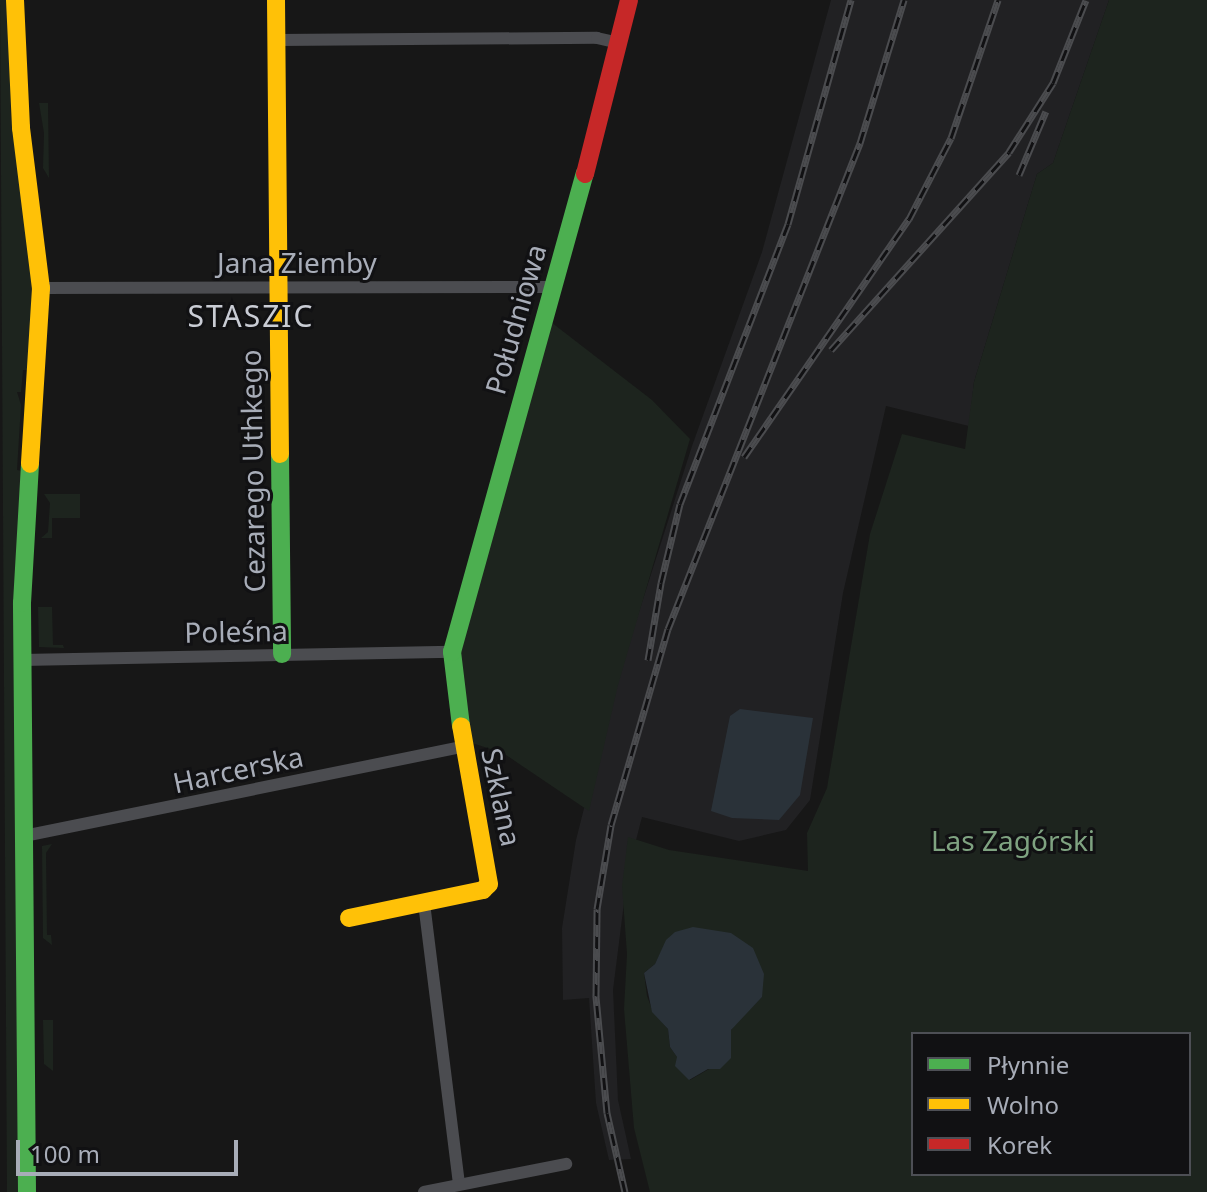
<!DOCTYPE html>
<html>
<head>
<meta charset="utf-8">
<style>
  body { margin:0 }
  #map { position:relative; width:1207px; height:1192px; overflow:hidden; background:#171717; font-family:"Noto Sans",sans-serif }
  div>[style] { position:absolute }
  .built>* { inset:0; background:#212123 }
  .green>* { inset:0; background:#1d241e }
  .water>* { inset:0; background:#2a3239 }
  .street>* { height:12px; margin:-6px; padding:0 6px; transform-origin:6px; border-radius:6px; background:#4b4c50 }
  .fast>* { height:18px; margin:-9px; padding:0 9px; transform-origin:9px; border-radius:9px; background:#4caf50 }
  .slow>* { height:18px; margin:-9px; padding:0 9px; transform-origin:9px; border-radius:9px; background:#ffc107 }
  .jam>* { height:18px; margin:-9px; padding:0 9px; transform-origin:9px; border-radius:9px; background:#c62828 }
  .rail>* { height:7px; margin-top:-3.5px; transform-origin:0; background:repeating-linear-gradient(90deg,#111113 0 12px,#4b4c4f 0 24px); box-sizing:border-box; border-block:2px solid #4b4c4f }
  span { translate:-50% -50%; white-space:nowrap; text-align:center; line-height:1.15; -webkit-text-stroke:6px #111113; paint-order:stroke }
  .street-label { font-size:28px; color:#a8adb8 }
  .park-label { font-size:28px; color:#7fa381 }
  .neighbourhood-label { font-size:30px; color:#c9ccd4; letter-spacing:2px }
  .legend { position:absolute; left:911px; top:1032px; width:280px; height:144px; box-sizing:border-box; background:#111113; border:2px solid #4d4f55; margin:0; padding:10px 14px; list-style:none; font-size:24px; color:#a8adb8 }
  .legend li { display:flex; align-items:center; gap:16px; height:40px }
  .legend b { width:40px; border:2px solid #4d4f55 }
  .scale { position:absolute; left:16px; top:1140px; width:222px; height:36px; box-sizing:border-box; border:4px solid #a8adb8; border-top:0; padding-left:10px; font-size:24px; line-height:28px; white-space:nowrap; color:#a8adb8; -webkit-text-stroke:6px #111113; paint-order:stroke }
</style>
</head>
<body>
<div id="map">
  <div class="built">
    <div style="clip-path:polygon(831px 0,1109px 0,1053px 163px,1037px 174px,974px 382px,969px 426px,886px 406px,843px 593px,810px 800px,786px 830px,739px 841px,642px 817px,628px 871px,613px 990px,618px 1100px,631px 1159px,609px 1160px,596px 1103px,589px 998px,563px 1000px,562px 928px,576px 840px,614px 690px,692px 446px,762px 252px)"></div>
  </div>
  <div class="green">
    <div style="clip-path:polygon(0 0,8px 0,11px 116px,31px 263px,32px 304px,28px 370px,23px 370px,21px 392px,17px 392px,21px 405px,17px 470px,22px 471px,20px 1192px,7px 1192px)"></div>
    <div style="clip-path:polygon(evenodd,1109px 0,1207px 0,1207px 1192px,650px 1192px,634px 1128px,624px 1009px,627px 954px,622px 886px,628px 837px,669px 850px,808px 871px,807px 833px,827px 788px,870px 534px,902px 434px,965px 449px,974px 382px,1037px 174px,1053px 163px,1109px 0,667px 940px,762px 997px,734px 1025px,709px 1069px,690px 1080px,677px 1067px,677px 1057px,670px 1047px,668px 1029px,653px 1012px,647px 996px,644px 973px,655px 964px,667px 940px,1109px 0,913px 1034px,1189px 1034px,1189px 1174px,913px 1174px,913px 1034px)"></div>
    <div style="clip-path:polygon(39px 103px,48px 103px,49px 178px,43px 168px,44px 133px)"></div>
    <div style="clip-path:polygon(547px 319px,652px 400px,690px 439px,618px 685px,589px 811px,503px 753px,472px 743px,459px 654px)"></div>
    <div style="clip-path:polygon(44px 494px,80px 494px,80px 518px,52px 518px,52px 538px,41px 538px,48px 532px,50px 503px)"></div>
    <div style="clip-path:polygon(38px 607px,52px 607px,53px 645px,63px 645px,64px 648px,39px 647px)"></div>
    <div style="clip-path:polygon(52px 844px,46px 853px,47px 935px,51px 935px,52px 945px,43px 938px,42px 846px)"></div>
    <div style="clip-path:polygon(43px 1020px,53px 1020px,53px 1071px,44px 1064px)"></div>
  </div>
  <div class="water">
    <div style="clip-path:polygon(740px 709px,813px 718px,800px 795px,779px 820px,732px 818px,711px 811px,730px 716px)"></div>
    <div style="clip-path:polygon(693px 927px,731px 933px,753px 948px,764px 974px,762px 997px,731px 1030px,731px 1058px,720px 1069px,708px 1069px,689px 1080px,675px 1066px,677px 1057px,670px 1047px,668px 1029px,652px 1012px,644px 973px,655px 964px,666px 940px,675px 932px)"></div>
  </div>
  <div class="street">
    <div style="left:277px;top:40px;width:320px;rotate:-0.4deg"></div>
    <div style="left:597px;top:38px;width:22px;rotate:13deg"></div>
    <div style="left:41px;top:288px;width:512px;rotate:-0.11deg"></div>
    <div style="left:22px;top:660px;width:430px;rotate:-1.1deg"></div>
    <div style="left:24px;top:836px;width:448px;rotate:-11.5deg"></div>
    <div style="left:424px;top:903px;width:283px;rotate:82.9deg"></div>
    <div style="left:424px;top:1192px;width:145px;rotate:-11.2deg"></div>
  </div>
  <div class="fast">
    <div style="left:280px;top:454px;width:200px;rotate:89.4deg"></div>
    <div style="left:461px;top:726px;width:75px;rotate:-96.9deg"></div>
    <div style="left:452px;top:652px;width:496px;rotate:-74.5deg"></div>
    <div style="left:27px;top:1192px;width:589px;rotate:-90.49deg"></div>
    <div style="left:22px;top:603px;width:139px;rotate:-86.7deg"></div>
  </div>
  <div class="slow">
    <div style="left:15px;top:0;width:128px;rotate:87.3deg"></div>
    <div style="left:21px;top:128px;width:161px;rotate:82.9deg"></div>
    <div style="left:41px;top:288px;width:176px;rotate:93.6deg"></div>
    <div style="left:276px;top:0;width:454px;rotate:89.5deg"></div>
    <div style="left:349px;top:918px;width:137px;rotate:-11.8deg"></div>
    <div style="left:483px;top:890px;width:8px;rotate:-45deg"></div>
    <div style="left:489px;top:884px;width:160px;rotate:-100deg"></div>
  </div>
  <div class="jam">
    <div style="left:585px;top:174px;width:179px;rotate:-75.8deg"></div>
  </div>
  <div class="rail">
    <div style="left:1019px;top:175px;width:69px;rotate:-67.1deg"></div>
    <div style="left:831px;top:350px;width:266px;rotate:-48deg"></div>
    <div style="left:1009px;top:152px;width:82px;rotate:-57.5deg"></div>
    <div style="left:1053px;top:83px;width:89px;rotate:-68.3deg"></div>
    <div style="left:744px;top:457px;width:290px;rotate:-55.3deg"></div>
    <div style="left:909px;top:219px;width:91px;rotate:-62.6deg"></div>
    <div style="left:951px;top:138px;width:146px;rotate:-71.2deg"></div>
    <div style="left:648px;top:660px;width:78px;rotate:-80.4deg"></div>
    <div style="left:661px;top:583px;width:81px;rotate:-76.5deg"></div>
    <div style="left:680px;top:504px;width:300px;rotate:-68.9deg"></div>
    <div style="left:788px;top:224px;width:233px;rotate:-74.3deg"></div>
    <div style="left:625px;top:1192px;width:81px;rotate:-102.8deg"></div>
    <div style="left:607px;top:1113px;width:118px;rotate:-95.4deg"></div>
    <div style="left:596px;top:996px;width:87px;rotate:-89.3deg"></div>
    <div style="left:597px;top:909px;width:85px;rotate:-80.5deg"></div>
    <div style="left:611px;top:825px;width:204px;rotate:-73.8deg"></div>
    <div style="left:668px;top:629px;width:523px;rotate:-68.44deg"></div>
    <div style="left:860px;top:143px;width:150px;rotate:-72.9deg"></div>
  </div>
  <div class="street-label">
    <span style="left:297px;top:262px">Jana Ziemby</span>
    <span style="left:515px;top:319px;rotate:-74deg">Południowa</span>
    <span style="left:252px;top:471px;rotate:-91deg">Cezarego Uthkego</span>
    <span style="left:236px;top:631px;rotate:-1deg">Poleśna</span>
    <span style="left:238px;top:769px;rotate:-12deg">Harcerska</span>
    <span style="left:502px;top:797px;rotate:78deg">Szklana</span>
  </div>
  <div class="park-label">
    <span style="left:1013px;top:840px">Las Zagórski</span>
  </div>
  <div class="neighbourhood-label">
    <span style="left:251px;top:316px">STASZIC</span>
  </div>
  <ul class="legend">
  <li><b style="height:10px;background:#4caf50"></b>Płynnie</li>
  <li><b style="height:10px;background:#ffc107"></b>Wolno</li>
  <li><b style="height:10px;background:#c62828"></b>Korek</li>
  </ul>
  <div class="scale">100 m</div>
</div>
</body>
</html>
